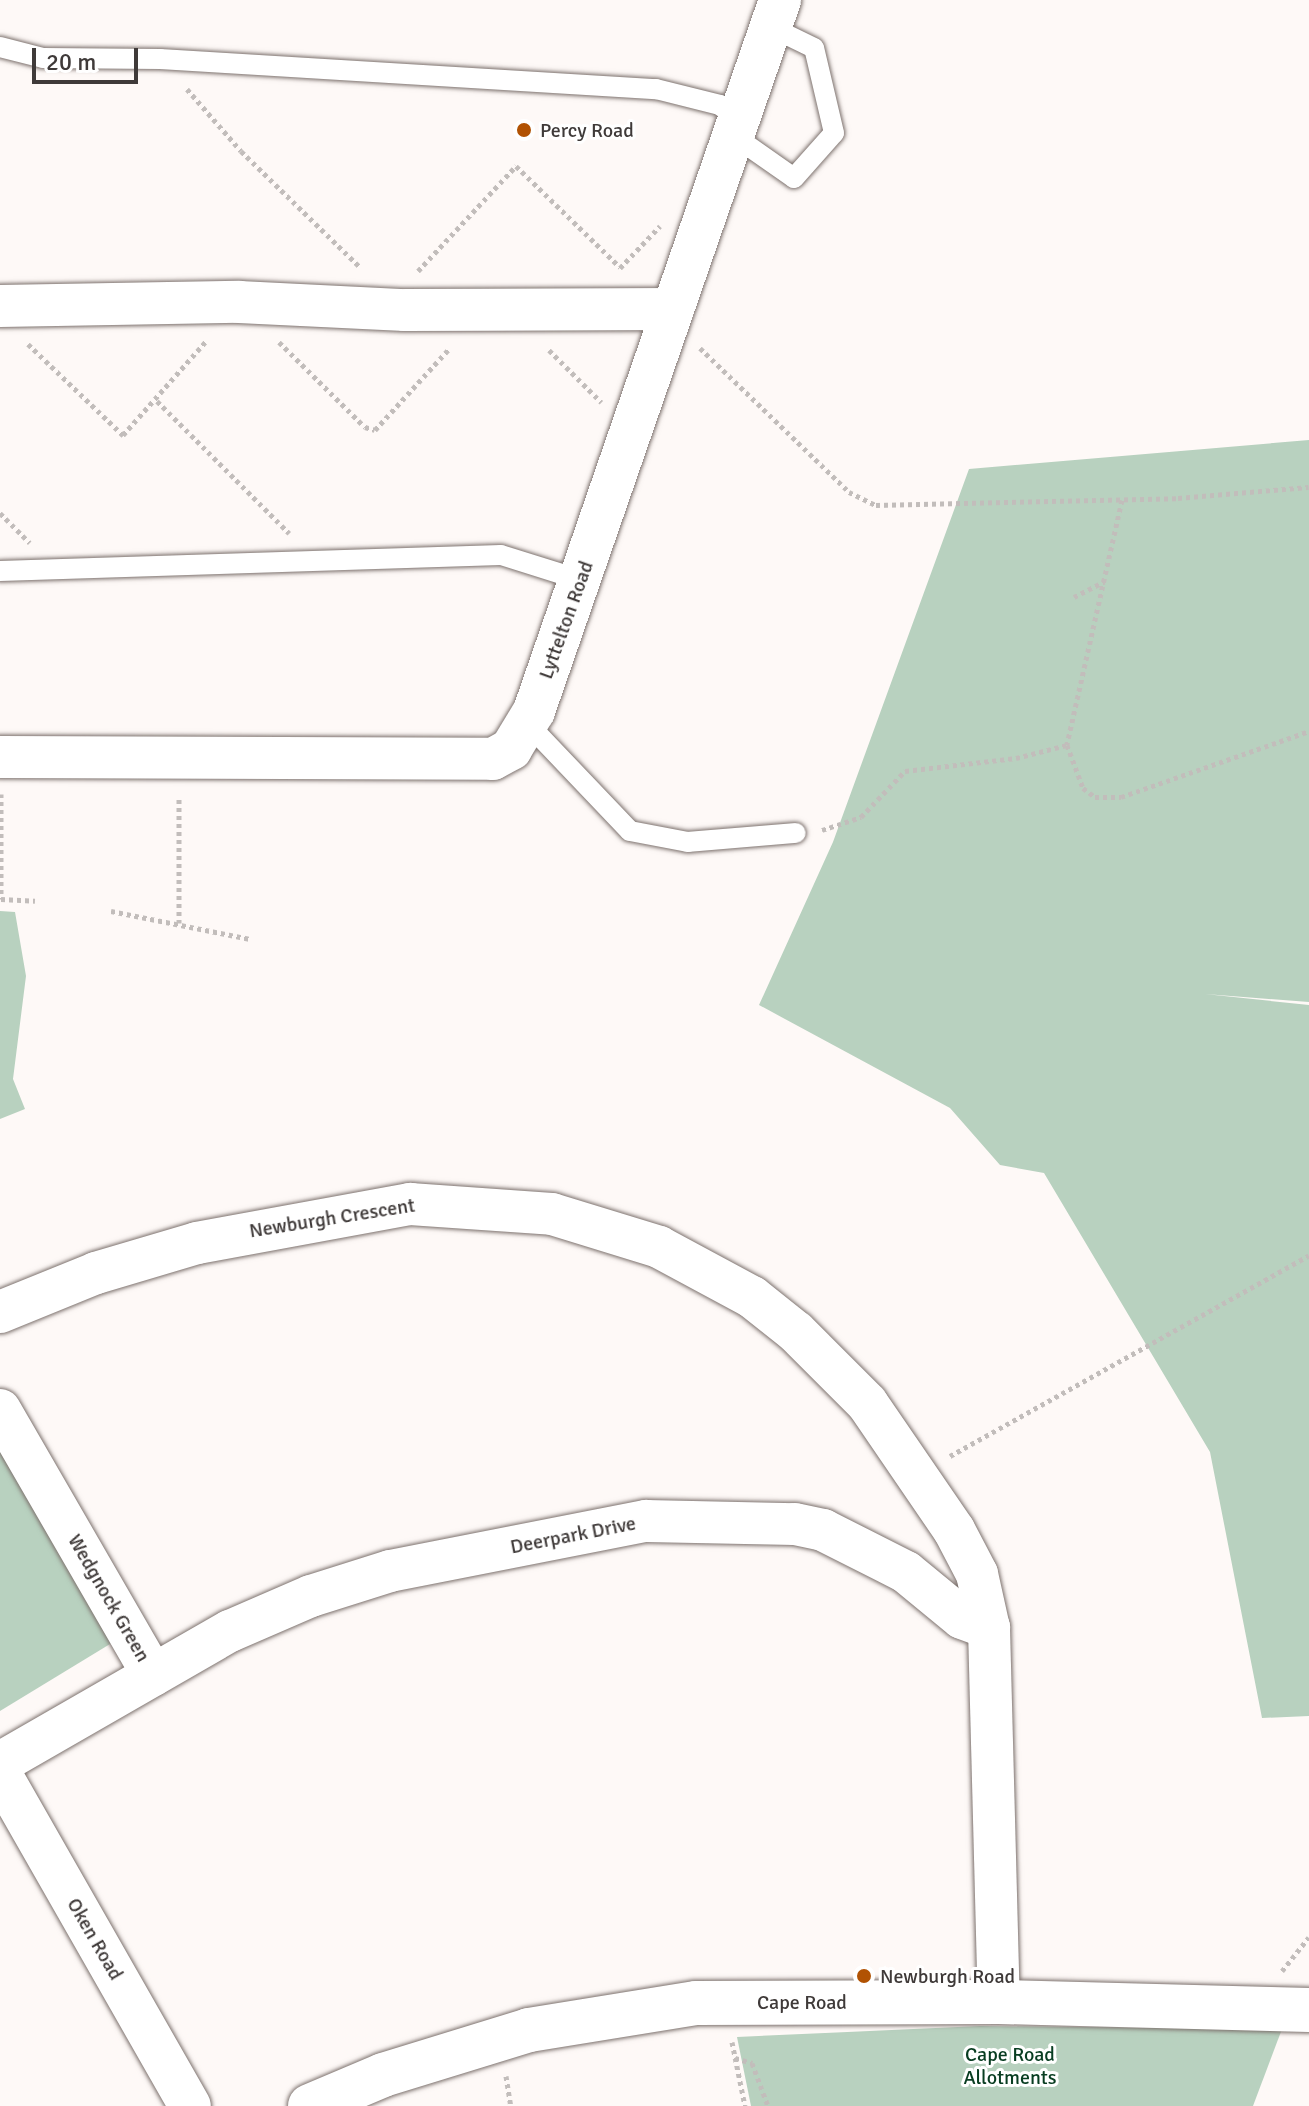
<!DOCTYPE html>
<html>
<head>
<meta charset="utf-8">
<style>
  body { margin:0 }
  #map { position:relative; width:1309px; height:2106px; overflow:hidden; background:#fef9f7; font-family:Signika,sans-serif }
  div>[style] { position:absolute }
  .green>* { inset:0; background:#b8d1bf }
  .path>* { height:5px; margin-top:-2.5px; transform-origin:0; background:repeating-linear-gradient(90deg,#c2bdbb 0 4px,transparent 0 8px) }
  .roads { filter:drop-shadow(0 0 2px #7d726e) drop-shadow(0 0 2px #7d726e) }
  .service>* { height:20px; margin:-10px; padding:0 10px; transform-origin:10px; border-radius:10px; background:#fff }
  .minor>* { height:42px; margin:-21px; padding:0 21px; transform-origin:21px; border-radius:21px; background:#fff }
  .tertiary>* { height:44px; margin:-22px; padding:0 22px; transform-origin:22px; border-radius:22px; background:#fff }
  .dots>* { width:22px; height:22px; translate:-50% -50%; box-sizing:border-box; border:4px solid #fff; border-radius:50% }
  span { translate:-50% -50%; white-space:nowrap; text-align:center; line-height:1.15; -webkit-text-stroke:6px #fff; paint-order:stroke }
  .poi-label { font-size:20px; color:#3f3a39 }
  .left { translate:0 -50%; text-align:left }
  .street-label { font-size:20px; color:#3f3a39 }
  .park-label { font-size:20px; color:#083d21 }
  .scale { position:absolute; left:32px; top:48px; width:106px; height:36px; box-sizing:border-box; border:4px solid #3f3a39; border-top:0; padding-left:10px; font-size:24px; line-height:28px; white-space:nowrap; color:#3f3a39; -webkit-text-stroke:6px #fff; paint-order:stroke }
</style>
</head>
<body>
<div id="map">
  <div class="green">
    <div style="clip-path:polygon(1309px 440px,1309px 1002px,1205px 994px,1309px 1005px,1309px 1716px,1262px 1718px,1210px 1452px,1044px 1173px,1000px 1165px,950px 1108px,759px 1005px,833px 842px,969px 469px)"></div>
    <div style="clip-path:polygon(0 911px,15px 912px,26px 976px,13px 1079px,25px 1109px,0 1119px)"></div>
    <div style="clip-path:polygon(0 1442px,115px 1641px,0 1711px)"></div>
    <div style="clip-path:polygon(980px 2026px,1282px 2029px,1253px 2106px,751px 2106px,737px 2037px)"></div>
  </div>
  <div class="path">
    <div style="left:187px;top:89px;width:82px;rotate:48.9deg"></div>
    <div style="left:241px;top:151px;width:168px;rotate:44.3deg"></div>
    <div style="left:620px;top:268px;width:58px;rotate:-46.4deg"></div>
    <div style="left:418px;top:271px;width:144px;rotate:-47deg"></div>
    <div style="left:516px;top:166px;width:145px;rotate:44.2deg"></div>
    <div style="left:279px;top:342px;width:121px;rotate:44.7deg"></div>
    <div style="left:365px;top:427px;width:10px;rotate:17deg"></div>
    <div style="left:375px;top:430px;width:111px;rotate:-47.6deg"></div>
    <div style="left:28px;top:344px;width:132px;rotate:43.8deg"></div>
    <div style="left:123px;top:435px;width:127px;rotate:-48.5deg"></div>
    <div style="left:700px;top:348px;width:207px;rotate:44deg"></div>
    <div style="left:849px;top:492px;width:30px;rotate:26deg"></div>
    <div style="left:876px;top:505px;width:302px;rotate:-1.3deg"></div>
    <div style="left:1178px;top:498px;width:131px;rotate:-4.8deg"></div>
    <div style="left:549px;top:350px;width:74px;rotate:45deg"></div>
    <div style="left:157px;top:401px;width:187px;rotate:45deg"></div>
    <div style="left:1122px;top:500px;width:251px;rotate:102.7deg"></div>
    <div style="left:1067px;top:745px;width:46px;rotate:69.6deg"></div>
    <div style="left:1083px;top:788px;width:15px;rotate:37deg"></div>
    <div style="left:1095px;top:797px;width:26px"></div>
    <div style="left:1121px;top:797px;width:199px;rotate:-19.3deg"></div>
    <div style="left:0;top:513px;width:42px;rotate:45deg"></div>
    <div style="left:1074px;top:597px;width:34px;rotate:-27deg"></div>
    <div style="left:1px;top:794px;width:105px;rotate:90deg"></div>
    <div style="left:822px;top:830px;width:41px;rotate:-18.4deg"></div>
    <div style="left:861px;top:817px;width:64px;rotate:-46.3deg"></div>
    <div style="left:905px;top:771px;width:112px;rotate:-6.7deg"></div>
    <div style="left:1016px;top:758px;width:53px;rotate:-14.3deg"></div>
    <div style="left:1px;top:899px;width:34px;rotate:3deg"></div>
    <div style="left:111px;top:911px;width:142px;rotate:11.4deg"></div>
    <div style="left:179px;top:923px;width:126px;rotate:-90deg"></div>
    <div style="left:950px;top:1456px;width:411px;rotate:-29.2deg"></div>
    <div style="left:1282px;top:1971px;width:43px;rotate:-51.5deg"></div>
    <div style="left:732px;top:2042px;width:65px;rotate:78.5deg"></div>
    <div style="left:735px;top:2058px;width:18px;rotate:16deg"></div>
    <div style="left:752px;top:2063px;width:46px;rotate:69.6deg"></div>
    <div style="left:506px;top:2076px;width:30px;rotate:81deg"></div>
  </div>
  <div class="roads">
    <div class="service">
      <div style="left:0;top:47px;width:44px;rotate:14.3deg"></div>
      <div style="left:43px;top:58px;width:117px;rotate:0.5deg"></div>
      <div style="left:160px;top:59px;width:497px;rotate:3.5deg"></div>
      <div style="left:656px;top:89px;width:66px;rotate:14deg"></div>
      <div style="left:720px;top:105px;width:24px;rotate:38deg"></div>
      <div style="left:734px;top:136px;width:73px;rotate:35deg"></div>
      <div style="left:794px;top:178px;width:60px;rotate:-48.4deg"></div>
      <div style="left:834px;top:133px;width:87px;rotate:-103.2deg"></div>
      <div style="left:814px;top:48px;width:48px;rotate:-154deg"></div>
      <div style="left:0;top:571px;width:501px;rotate:-1.83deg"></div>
      <div style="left:501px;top:555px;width:84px;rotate:17.4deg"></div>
      <div style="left:529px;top:725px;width:146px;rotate:46.4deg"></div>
      <div style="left:630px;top:831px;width:59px;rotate:10.7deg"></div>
      <div style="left:688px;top:842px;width:108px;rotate:-4.8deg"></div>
    </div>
    <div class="minor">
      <div style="left:0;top:306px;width:239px;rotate:-1deg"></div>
      <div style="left:239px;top:302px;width:166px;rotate:2.8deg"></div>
      <div style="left:405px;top:310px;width:268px;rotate:-0.2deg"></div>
      <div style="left:0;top:757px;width:493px;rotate:0.2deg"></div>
      <div style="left:493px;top:759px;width:21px;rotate:-29deg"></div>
      <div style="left:511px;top:749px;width:44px;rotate:-58.8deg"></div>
      <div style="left:534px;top:711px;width:752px;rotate:-70.91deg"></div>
      <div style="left:0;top:1312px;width:104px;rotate:-22.1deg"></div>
      <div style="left:96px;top:1273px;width:105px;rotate:-16.5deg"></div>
      <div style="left:197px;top:1243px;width:217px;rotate:-10.4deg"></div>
      <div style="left:410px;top:1204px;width:142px;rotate:4deg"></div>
      <div style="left:552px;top:1214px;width:112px;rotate:17.1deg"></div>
      <div style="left:659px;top:1247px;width:106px;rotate:28.3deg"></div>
      <div style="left:752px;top:1297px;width:56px;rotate:38.5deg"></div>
      <div style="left:796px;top:1332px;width:100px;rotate:45deg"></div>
      <div style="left:867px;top:1403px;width:154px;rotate:55.6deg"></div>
      <div style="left:954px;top:1530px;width:50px;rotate:62.4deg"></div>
      <div style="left:977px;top:1574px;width:55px;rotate:77.5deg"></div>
      <div style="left:989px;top:1628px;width:374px;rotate:88.5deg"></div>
      <div style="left:0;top:1410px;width:306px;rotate:60deg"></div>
      <div style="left:0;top:1763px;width:265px;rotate:-29.9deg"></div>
      <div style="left:230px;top:1631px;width:88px;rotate:-23.4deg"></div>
      <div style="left:311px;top:1596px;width:83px;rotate:-17.6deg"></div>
      <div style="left:390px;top:1571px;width:261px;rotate:-11.1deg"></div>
      <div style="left:646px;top:1521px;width:149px;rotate:1.2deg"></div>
      <div style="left:795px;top:1524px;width:29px;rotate:12deg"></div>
      <div style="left:823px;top:1530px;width:93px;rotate:26.8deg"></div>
      <div style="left:906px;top:1572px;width:72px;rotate:39.4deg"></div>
      <div style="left:962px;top:1618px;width:29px;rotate:20deg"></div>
      <div style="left:0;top:1773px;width:383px;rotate:60.3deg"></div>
    </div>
    <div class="tertiary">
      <div style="left:310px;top:2106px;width:79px;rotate:-23deg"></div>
      <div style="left:383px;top:2075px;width:153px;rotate:-17.1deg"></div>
      <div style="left:529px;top:2030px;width:169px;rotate:-9.2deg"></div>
      <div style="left:696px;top:2003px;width:303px;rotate:-0.2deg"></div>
      <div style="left:999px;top:2002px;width:310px;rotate:1.5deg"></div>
    </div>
  </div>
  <div class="dots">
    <div style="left:524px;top:130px;background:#b15203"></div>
    <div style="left:864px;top:1976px;background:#b15203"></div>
  </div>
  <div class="poi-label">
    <span class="left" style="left:540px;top:130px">Percy Road</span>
    <span class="left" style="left:880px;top:1976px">Newburgh Road</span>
  </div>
  <div class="street-label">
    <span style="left:566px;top:620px;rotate:-70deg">Lyttelton Road</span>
    <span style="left:332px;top:1218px;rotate:-9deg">Newburgh Crescent</span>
    <span style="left:573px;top:1535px;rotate:-11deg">Deerpark Drive</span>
    <span style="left:109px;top:1598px;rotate:60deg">Wedgnock Green</span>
    <span style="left:95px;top:1939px;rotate:60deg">Oken Road</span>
    <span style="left:802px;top:2002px">Cape Road</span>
  </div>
  <div class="park-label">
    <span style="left:1010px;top:2066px">Cape Road<br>Allotments</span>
  </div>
  <div class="scale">20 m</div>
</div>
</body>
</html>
